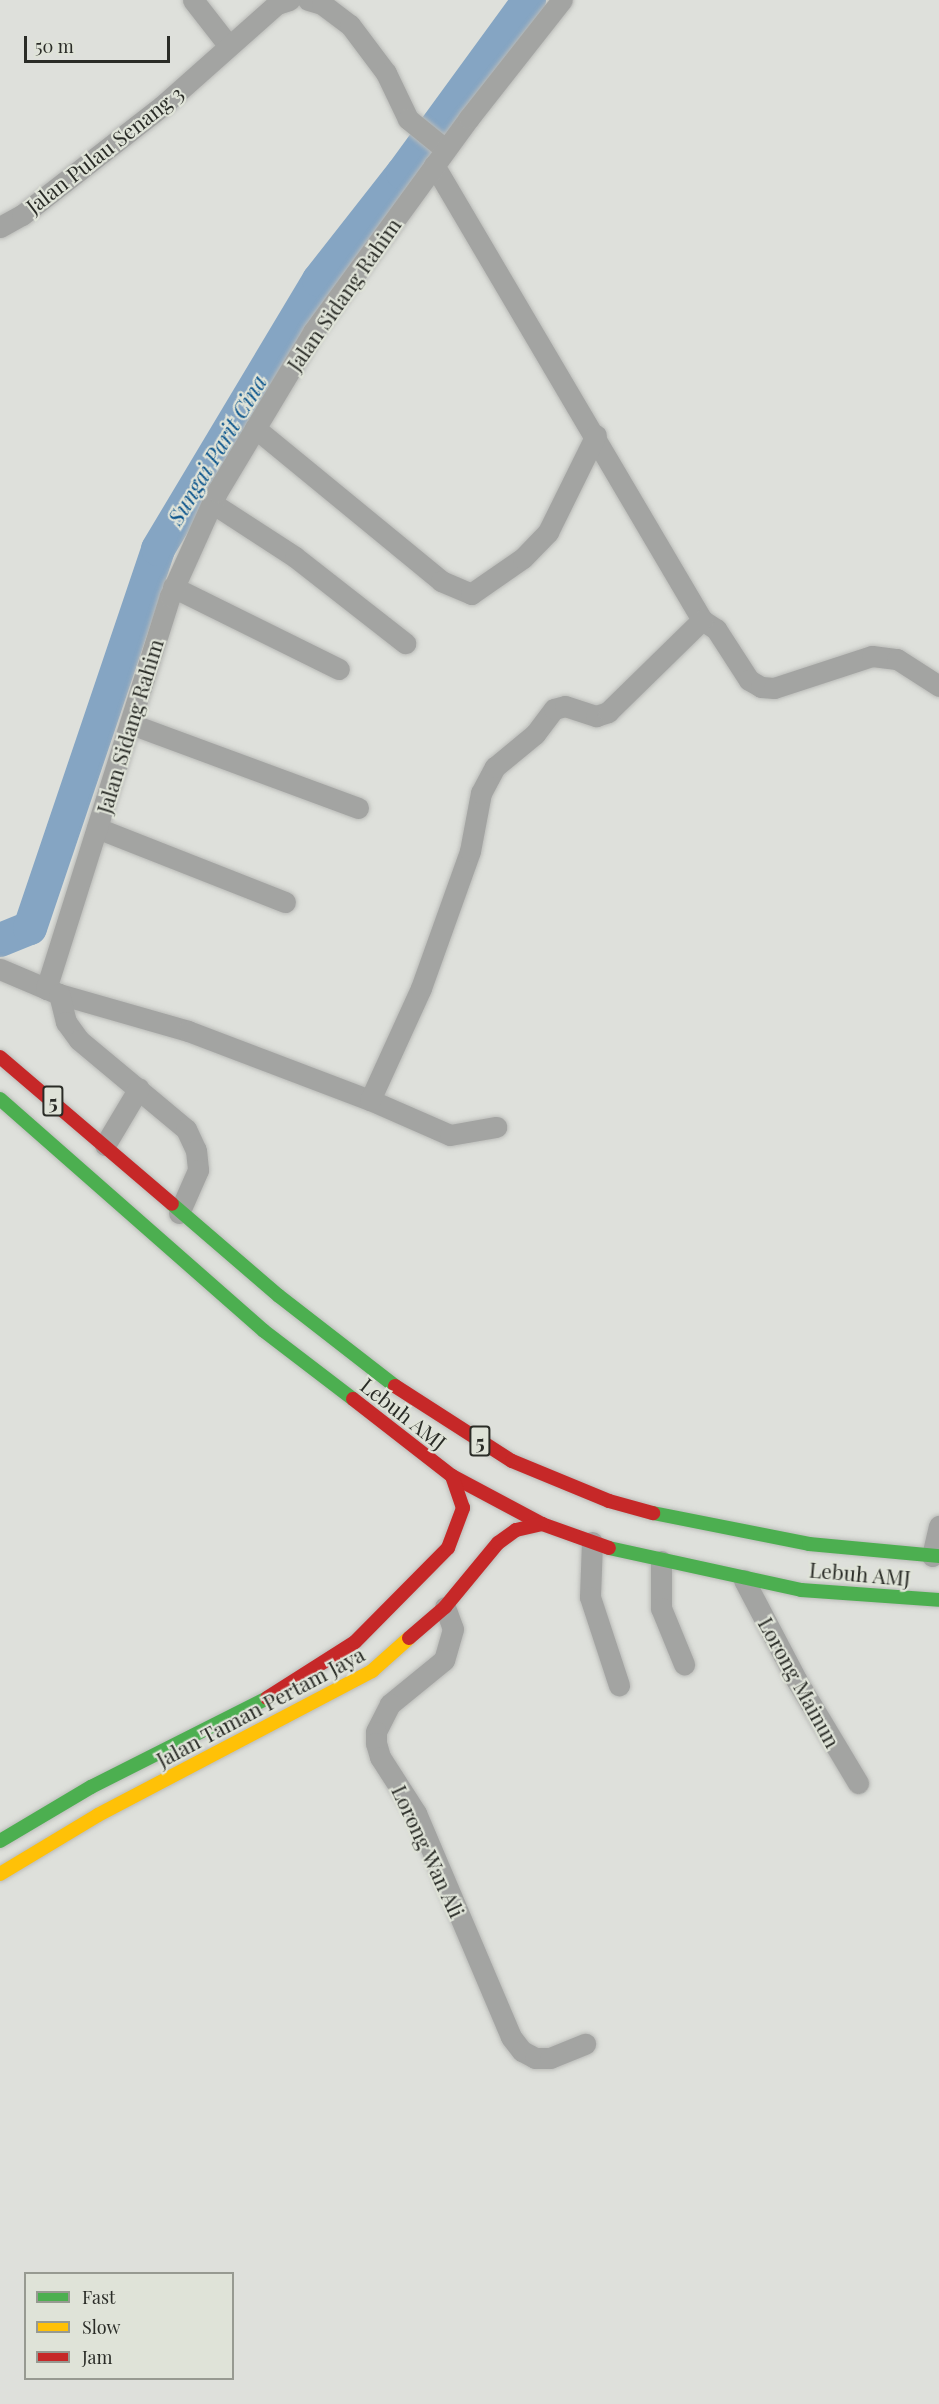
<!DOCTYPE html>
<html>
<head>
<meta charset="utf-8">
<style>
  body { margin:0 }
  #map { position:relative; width:939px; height:2404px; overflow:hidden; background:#dee0db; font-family:"Playfair Display",serif }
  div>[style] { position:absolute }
  .river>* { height:34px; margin:-17px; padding:0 17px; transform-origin:17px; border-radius:17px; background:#85a5c3 }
  .roads { filter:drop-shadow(0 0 2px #babbb8) drop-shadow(0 0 2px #babbb8) }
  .street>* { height:21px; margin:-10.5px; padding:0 10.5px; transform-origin:10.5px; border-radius:10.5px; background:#a3a4a2 }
  .fast>* { height:14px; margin:-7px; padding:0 7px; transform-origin:7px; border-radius:7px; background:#4caf50 }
  .slow>* { height:14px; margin:-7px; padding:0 7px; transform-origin:7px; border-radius:7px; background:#ffc107 }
  .jam>* { height:14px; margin:-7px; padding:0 7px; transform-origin:7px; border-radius:7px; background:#c62828 }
  span { translate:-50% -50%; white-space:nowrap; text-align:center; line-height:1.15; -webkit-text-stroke:4.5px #dfe3d8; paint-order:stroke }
  .shield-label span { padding:2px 4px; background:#dfe3d8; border:2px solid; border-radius:4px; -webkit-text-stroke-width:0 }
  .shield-label { font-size:20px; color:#2a2c27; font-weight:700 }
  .street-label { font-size:21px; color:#2a2c27 }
  .water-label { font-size:22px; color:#09538b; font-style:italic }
  .legend { position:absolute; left:24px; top:2272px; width:210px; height:108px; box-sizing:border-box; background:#dfe3d8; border:2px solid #979a91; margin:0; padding:8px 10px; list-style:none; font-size:18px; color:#2a2c27 }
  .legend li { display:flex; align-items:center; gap:12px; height:30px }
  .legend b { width:30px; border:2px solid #979a91 }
  .scale { position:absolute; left:24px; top:36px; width:146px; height:27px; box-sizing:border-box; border:3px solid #2a2c27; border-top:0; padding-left:8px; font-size:18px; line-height:21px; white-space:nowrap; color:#2a2c27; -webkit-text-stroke:4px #dfe3d8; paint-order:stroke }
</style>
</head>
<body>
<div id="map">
  <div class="river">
    <div style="left:0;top:940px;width:32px;rotate:-22deg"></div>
    <div style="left:30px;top:928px;width:400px;rotate:-71.3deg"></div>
    <div style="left:158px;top:549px;width:313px;rotate:-59.1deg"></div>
    <div style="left:319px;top:280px;width:136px;rotate:-51.9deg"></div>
    <div style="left:403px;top:173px;width:214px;rotate:-53.9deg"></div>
  </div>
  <div class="roads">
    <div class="street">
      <div style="left:193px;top:0;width:58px;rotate:52deg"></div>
      <div style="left:308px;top:0;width:15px;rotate:16deg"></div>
      <div style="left:322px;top:4px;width:35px;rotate:37deg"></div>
      <div style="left:350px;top:25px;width:60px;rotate:53.1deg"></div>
      <div style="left:386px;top:73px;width:51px;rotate:64.4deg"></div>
      <div style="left:408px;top:119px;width:48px;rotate:39deg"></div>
      <div style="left:434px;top:165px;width:528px;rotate:59.5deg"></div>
      <div style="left:702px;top:620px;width:17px;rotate:33deg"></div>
      <div style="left:716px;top:629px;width:61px;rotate:57.1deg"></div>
      <div style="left:749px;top:680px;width:14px;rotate:30deg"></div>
      <div style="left:761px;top:687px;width:13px;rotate:4deg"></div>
      <div style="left:774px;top:688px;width:103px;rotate:-18.1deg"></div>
      <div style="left:872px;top:656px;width:25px;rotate:7deg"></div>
      <div style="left:897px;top:659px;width:50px;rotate:32.7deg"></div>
      <div style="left:0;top:227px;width:25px;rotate:-29deg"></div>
      <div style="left:22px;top:215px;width:177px;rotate:-37.9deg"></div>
      <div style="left:162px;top:106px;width:154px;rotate:-41.6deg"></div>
      <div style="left:277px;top:4px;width:13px;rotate:-18deg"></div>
      <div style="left:255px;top:428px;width:241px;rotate:39.4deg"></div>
      <div style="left:441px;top:581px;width:33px;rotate:23deg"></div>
      <div style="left:471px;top:594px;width:63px;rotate:-34.7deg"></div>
      <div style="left:523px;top:558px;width:36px;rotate:-46deg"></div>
      <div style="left:548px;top:532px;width:108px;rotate:-63.7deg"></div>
      <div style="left:212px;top:503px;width:99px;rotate:33deg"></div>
      <div style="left:295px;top:557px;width:140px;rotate:38deg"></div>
      <div style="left:173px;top:587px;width:185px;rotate:26.3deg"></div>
      <div style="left:131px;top:724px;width:242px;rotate:20.3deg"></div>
      <div style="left:97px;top:828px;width:202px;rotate:21.5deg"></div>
      <div style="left:0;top:969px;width:64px;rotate:23deg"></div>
      <div style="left:59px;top:994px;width:134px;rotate:16deg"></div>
      <div style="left:188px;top:1031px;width:195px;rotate:20.8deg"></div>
      <div style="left:370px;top:1100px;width:87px;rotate:23.6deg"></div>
      <div style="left:450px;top:1135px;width:47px;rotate:-9.9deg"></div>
      <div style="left:46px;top:989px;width:412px;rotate:-72.5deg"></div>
      <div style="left:170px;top:596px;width:114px;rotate:-65.7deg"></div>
      <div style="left:217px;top:492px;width:187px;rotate:-59deg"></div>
      <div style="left:313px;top:332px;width:265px;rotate:-53.9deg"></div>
      <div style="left:469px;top:118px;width:150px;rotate:-51.8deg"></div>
      <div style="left:59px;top:994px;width:29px;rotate:76deg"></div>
      <div style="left:66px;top:1022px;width:22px;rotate:54deg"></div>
      <div style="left:79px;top:1040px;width:139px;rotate:39.8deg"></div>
      <div style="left:186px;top:1129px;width:23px;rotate:65deg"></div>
      <div style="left:196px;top:1150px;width:20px;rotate:84deg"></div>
      <div style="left:198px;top:1170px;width:47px;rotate:113.8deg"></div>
      <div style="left:370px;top:1100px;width:123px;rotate:-65.5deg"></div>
      <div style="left:421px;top:988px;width:145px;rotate:-70.3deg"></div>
      <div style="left:470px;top:851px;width:59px;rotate:-79.3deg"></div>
      <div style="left:481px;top:793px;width:30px;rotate:-62deg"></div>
      <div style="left:495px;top:767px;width:52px;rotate:-39.5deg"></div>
      <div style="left:535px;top:734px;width:31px;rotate:-53deg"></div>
      <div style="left:554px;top:709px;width:11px;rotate:-15deg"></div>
      <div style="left:565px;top:706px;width:33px;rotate:18deg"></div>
      <div style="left:596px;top:716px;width:13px;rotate:-18deg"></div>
      <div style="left:608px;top:712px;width:132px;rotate:-44.4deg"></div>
      <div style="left:105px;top:1145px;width:66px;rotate:-59.2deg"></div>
      <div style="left:592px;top:1542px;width:55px;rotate:92.1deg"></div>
      <div style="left:590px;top:1597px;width:93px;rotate:71.8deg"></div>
      <div style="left:932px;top:1556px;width:31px;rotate:-77deg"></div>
      <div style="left:661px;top:1561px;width:47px;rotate:90deg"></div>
      <div style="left:661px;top:1608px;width:61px;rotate:67.7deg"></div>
      <div style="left:744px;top:1580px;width:114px;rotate:62.3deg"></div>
      <div style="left:797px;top:1681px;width:119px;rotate:59.1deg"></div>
      <div style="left:445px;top:1607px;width:23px;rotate:70deg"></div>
      <div style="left:453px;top:1629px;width:32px;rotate:106deg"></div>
      <div style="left:444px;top:1660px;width:70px;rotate:140.8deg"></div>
      <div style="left:390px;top:1704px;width:31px;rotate:117deg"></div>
      <div style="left:376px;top:1732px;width:11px;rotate:90deg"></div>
      <div style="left:376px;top:1743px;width:15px;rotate:74deg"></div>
      <div style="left:380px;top:1757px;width:67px;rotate:57.3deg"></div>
      <div style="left:416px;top:1813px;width:243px;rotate:67deg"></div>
      <div style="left:511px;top:2037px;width:18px;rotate:52deg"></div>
      <div style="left:522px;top:2051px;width:15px;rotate:28deg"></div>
      <div style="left:535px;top:2058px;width:15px"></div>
      <div style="left:550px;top:2058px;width:38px;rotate:-22deg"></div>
    </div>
    <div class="fast">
      <div style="left:0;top:1099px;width:351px;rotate:41.3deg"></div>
      <div style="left:264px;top:1331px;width:112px;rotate:37.4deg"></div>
      <div style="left:172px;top:1204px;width:141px;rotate:40.7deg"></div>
      <div style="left:279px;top:1296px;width:147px;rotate:37.8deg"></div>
      <div style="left:653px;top:1513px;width:159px;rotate:11.2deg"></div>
      <div style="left:809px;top:1544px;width:131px;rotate:5.3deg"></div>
      <div style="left:609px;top:1548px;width:197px;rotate:12.3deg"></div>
      <div style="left:801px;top:1590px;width:138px;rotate:4.1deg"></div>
      <div style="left:0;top:1841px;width:106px;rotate:-30.7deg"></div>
      <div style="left:91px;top:1787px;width:197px;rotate:-26.8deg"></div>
    </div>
    <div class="slow">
      <div style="left:0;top:1874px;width:114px;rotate:-31deg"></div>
      <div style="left:98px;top:1815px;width:310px;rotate:-27.7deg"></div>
      <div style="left:372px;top:1671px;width:50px;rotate:-41.7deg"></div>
    </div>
    <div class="jam">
      <div style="left:0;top:1057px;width:226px;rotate:40.5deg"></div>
      <div style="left:395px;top:1386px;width:139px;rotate:32.7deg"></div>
      <div style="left:512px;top:1461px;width:105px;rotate:22.4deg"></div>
      <div style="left:609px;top:1501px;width:46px;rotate:15.3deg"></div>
      <div style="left:353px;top:1399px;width:125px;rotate:37.9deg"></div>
      <div style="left:452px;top:1476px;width:102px;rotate:28.1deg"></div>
      <div style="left:542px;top:1524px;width:71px;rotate:19.7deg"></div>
      <div style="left:409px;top:1638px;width:48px;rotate:-40.7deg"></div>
      <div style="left:445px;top:1607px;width:83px;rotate:-50.4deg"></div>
      <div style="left:498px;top:1543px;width:22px;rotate:-36deg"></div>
      <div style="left:516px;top:1530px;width:27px;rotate:-13deg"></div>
      <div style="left:267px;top:1698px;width:104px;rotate:-32.5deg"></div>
      <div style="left:355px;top:1642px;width:132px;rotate:-45.3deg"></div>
      <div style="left:448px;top:1548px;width:43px;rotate:-69.4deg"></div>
      <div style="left:463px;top:1508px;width:34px;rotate:-109deg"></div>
    </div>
  </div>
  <div class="shield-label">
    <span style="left:53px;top:1101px">5</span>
    <span style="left:480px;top:1441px">5</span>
  </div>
  <div class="street-label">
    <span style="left:104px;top:149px;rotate:-38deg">Jalan Pulau Senang 3</span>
    <span style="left:343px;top:294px;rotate:-55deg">Jalan Sidang Rahim</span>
    <span style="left:129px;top:726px;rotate:-73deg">Jalan Sidang Rahim</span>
    <span style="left:404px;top:1413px;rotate:38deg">Lebuh AMJ</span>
    <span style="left:860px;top:1573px;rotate:5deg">Lebuh AMJ</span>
    <span style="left:800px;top:1682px;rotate:61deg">Lorong Mainun</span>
    <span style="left:260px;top:1706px;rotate:-28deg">Jalan Taman Pertam Jaya</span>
    <span style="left:429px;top:1851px;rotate:65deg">Lorong Wan Ali</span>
  </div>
  <div class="water-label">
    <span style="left:217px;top:450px;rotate:-59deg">Sungai Parit Cina</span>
  </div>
  <ul class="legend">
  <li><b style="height:8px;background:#4caf50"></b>Fast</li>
  <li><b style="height:8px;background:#ffc107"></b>Slow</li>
  <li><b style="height:8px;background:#c62828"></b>Jam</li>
  </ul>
  <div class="scale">50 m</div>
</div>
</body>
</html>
